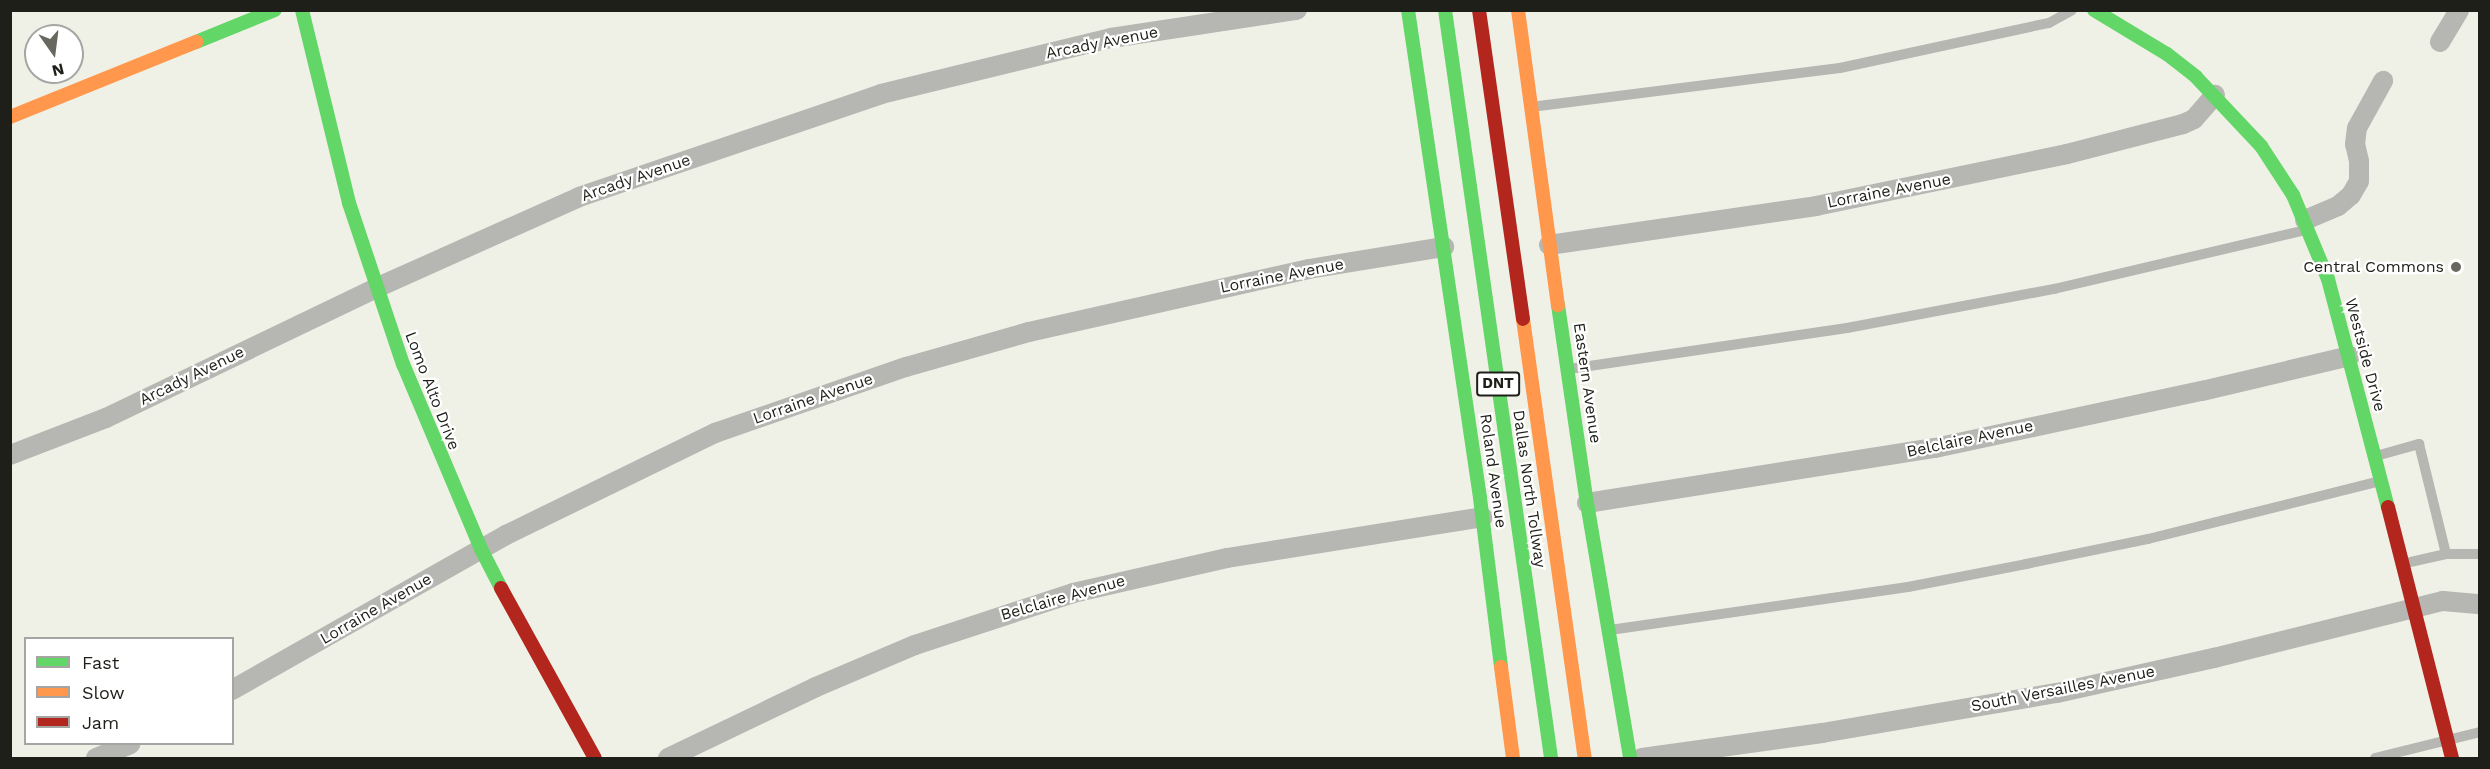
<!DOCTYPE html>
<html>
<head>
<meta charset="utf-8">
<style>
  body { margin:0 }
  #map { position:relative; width:2490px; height:769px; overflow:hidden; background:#f0f1e6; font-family:"Work Sans",sans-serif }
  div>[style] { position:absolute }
  .lane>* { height:10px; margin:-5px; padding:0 5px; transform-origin:5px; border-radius:5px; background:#b6b6b3 }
  .street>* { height:20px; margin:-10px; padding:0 10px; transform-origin:10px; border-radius:10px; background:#b6b6b3 }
  .fast>* { height:14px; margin:-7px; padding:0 7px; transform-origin:7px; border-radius:7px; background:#63d668 }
  .slow>* { height:14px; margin:-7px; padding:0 7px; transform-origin:7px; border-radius:7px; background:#ff974d }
  .jam>* { height:14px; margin:-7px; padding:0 7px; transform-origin:7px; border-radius:7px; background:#b3261e }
  .dots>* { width:16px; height:16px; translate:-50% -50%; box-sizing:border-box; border:3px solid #fff; border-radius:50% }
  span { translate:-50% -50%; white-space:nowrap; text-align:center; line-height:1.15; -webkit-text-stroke:4.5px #fff; paint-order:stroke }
  .shield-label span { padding:2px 4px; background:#fff; border:2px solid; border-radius:4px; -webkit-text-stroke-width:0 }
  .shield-label { font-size:15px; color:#1e1f18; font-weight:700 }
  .street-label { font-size:16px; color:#1e1f18 }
  .poi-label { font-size:16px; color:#1e1f18 }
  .right { translate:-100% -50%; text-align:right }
  .frame { position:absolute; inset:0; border:12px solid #1e1f18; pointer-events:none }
  .legend { position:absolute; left:24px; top:637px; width:210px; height:108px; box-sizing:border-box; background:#fff; border:2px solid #a5a5a3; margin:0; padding:8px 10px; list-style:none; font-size:18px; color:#1e1f18 }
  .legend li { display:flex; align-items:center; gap:12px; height:30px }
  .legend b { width:30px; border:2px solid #a5a5a3 }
  .north { position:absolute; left:24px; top:24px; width:60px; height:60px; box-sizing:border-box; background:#fff; border:2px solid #a5a5a3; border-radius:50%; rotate:166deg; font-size:16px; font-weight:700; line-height:24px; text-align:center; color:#1e1f18 }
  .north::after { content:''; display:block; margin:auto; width:21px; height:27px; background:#686860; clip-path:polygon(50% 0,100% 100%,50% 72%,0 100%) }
</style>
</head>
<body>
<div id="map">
  <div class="lane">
    <div style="left:1531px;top:107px;width:311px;rotate:-7.2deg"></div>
    <div style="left:1840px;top:68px;width:214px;rotate:-12.2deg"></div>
    <div style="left:2049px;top:23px;width:26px;rotate:-29deg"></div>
    <div style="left:1569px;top:369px;width:281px;rotate:-8.4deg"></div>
    <div style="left:1847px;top:328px;width:211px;rotate:-10.7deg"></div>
    <div style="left:2054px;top:289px;width:258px;rotate:-13.2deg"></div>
    <div style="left:2376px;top:456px;width:45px;rotate:-15.6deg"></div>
    <div style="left:2419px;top:444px;width:113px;rotate:76.2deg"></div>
    <div style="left:2446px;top:554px;width:45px;rotate:167.2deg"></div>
    <div style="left:2446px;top:554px;width:34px"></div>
    <div style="left:1610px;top:630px;width:301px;rotate:-8.2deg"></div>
    <div style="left:1908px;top:587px;width:120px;rotate:-11deg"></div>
    <div style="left:2026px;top:564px;width:125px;rotate:-11.6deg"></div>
    <div style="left:2148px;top:539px;width:239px;rotate:-14deg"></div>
    <div style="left:2375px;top:758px;width:108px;rotate:-13.9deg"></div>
  </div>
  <div class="street">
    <div style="left:2440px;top:42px;width:37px;rotate:-59deg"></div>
    <div style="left:2305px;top:220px;width:36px;rotate:-23deg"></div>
    <div style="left:2338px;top:206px;width:17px;rotate:-40deg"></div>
    <div style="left:2351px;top:195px;width:16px;rotate:-60deg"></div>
    <div style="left:2359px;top:181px;width:20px;rotate:-90deg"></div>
    <div style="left:2359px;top:161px;width:17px;rotate:-103deg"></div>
    <div style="left:2355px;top:144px;width:16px;rotate:-83deg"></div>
    <div style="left:2357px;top:128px;width:54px;rotate:-61deg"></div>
    <div style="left:1549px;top:245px;width:270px;rotate:-8.3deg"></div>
    <div style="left:1816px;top:206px;width:256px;rotate:-11.7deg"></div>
    <div style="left:2067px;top:154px;width:120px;rotate:-14.5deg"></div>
    <div style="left:2183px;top:124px;width:12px;rotate:-24deg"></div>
    <div style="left:2194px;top:119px;width:32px;rotate:-49deg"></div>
    <div style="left:10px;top:455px;width:103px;rotate:-21.1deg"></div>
    <div style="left:106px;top:418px;width:300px;rotate:-25.7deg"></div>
    <div style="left:376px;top:288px;width:222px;rotate:-24.1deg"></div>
    <div style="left:579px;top:197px;width:319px;rotate:-18.8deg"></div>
    <div style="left:881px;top:94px;width:237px;rotate:-13.7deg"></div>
    <div style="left:1111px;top:38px;width:188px;rotate:-8.6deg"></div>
    <div style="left:1587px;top:503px;width:352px;rotate:-9deg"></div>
    <div style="left:1935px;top:448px;width:273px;rotate:-12.1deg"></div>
    <div style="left:2202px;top:391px;width:152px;rotate:-13.3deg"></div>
    <div style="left:232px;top:690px;width:315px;rotate:-29.5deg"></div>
    <div style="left:506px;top:535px;width:233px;rotate:-26deg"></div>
    <div style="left:715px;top:433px;width:202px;rotate:-19.1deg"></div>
    <div style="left:906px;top:367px;width:128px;rotate:-15.9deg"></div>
    <div style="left:1029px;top:332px;width:287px;rotate:-12.7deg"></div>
    <div style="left:1309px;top:269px;width:137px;rotate:-9.3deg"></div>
    <div style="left:96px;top:758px;width:37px;rotate:-22deg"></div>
    <div style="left:668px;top:758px;width:164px;rotate:-25.6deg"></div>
    <div style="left:816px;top:687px;width:108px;rotate:-23deg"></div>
    <div style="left:915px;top:645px;width:166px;rotate:-18.2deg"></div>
    <div style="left:1073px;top:593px;width:158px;rotate:-12.8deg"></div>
    <div style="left:1227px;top:558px;width:259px;rotate:-9.1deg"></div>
    <div style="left:1642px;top:758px;width:182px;rotate:-7.9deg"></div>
    <div style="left:1822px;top:733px;width:238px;rotate:-9.7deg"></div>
    <div style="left:2057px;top:693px;width:161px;rotate:-12.6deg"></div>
    <div style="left:2214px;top:658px;width:236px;rotate:-14deg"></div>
    <div style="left:2443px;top:601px;width:37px;rotate:5deg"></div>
  </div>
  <div class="fast">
    <div style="left:302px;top:10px;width:199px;rotate:76.3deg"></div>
    <div style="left:349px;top:203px;width:170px;rotate:71.5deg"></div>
    <div style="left:403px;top:364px;width:201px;rotate:67.1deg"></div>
    <div style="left:481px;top:549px;width:44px;rotate:62.9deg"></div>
    <div style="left:1408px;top:10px;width:493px;rotate:81.6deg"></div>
    <div style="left:1480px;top:498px;width:170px;rotate:82.9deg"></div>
    <div style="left:1445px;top:10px;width:755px;rotate:81.93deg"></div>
    <div style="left:2094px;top:10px;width:85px;rotate:31.1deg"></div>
    <div style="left:2167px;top:54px;width:37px;rotate:38deg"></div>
    <div style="left:2196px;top:77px;width:95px;rotate:46.7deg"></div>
    <div style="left:2261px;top:146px;width:59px;rotate:56.9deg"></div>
    <div style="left:2293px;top:195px;width:91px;rotate:67.4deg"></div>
    <div style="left:2328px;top:279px;width:236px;rotate:75.3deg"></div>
    <div style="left:196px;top:42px;width:85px;rotate:-22.1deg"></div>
    <div style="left:1558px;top:305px;width:200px;rotate:81.7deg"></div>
    <div style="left:1587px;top:503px;width:259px;rotate:80.4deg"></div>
  </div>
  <div class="slow">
    <div style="left:1518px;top:10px;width:298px;rotate:82.3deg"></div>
    <div style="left:10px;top:117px;width:201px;rotate:-22deg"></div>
    <div style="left:1523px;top:319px;width:443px;rotate:82deg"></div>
    <div style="left:1501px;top:667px;width:92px;rotate:82.5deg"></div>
  </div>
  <div class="jam">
    <div style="left:1479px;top:10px;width:312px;rotate:81.9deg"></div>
    <div style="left:2388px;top:507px;width:259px;rotate:75.7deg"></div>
    <div style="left:501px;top:588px;width:194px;rotate:61.1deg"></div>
  </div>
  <div class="dots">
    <div style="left:2456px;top:267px;background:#686860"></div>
  </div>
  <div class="shield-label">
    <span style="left:1498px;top:384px">DNT</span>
  </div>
  <div class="street-label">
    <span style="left:1102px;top:43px;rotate:-11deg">Arcady Avenue</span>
    <span style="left:636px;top:178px;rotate:-19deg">Arcady Avenue</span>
    <span style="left:1889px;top:191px;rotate:-11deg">Lorraine Avenue</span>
    <span style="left:1282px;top:276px;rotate:-11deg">Lorraine Avenue</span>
    <span style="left:2365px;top:355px;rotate:75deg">Westside Drive</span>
    <span style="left:192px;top:376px;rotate:-26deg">Arcady Avenue</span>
    <span style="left:1587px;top:383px;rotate:82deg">Eastern Avenue</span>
    <span style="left:432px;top:391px;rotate:69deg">Lomo Alto Drive</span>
    <span style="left:813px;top:399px;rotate:-19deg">Lorraine Avenue</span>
    <span style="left:1970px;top:439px;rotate:-12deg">Belclaire Avenue</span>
    <span style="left:1493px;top:471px;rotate:82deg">Roland Avenue</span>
    <span style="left:1529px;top:489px;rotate:82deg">Dallas North Tollway</span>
    <span style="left:1063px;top:598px;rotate:-16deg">Belclaire Avenue</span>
    <span style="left:376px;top:609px;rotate:-30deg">Lorraine Avenue</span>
    <span style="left:2063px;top:689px;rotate:-11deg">South Versailles Avenue</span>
  </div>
  <div class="poi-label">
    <span class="right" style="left:2444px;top:267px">Central Commons</span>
  </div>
  <div class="frame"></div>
  <ul class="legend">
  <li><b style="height:8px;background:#63d668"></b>Fast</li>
  <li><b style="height:8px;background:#ff974d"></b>Slow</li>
  <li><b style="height:8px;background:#b3261e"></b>Jam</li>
  </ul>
  <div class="north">N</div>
</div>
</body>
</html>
